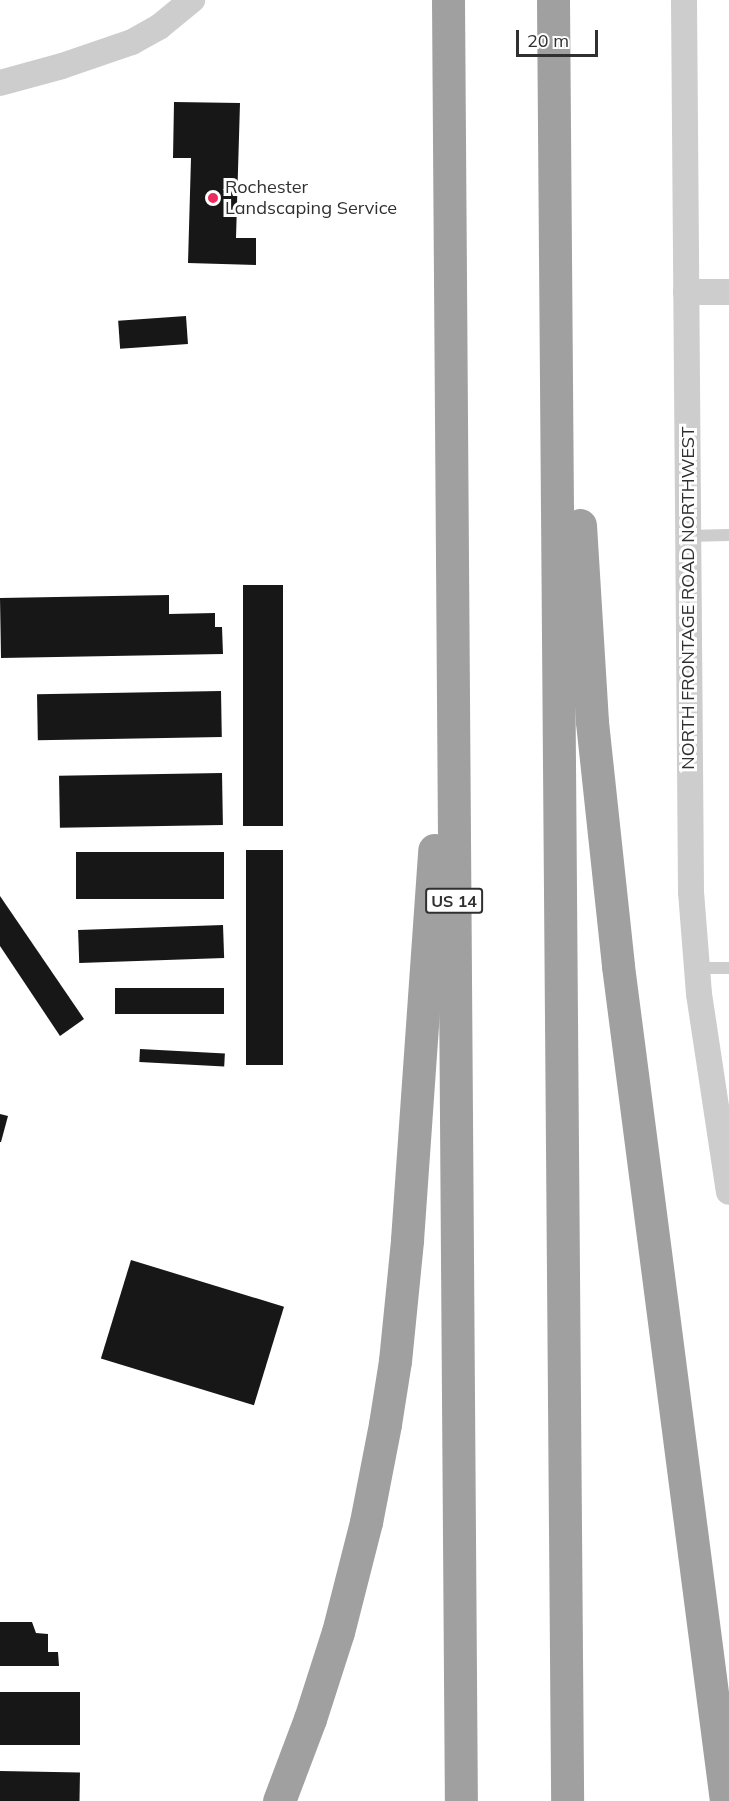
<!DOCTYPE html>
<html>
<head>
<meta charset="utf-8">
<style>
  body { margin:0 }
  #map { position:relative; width:729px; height:1801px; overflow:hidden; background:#fff; font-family:Mulish,sans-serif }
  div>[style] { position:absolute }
  .building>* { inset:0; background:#171717; transform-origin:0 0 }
  .service>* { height:12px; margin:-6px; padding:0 6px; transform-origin:6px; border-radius:6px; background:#cdcdcd }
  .minor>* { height:26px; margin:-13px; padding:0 13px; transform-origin:13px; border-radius:13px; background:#cdcdcd }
  .trunk>* { height:33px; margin:-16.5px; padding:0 16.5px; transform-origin:16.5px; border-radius:16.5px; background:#a0a0a0 }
  .dots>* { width:16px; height:16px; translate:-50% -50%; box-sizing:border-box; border:3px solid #fff; border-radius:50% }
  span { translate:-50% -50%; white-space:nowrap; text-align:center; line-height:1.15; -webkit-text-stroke:6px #fff; paint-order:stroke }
  .shield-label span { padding:2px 4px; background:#fff; border:2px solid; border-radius:4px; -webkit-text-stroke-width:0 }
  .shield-label { font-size:16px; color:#303030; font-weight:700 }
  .poi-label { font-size:18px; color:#303030 }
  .left { translate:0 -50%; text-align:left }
  .street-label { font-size:18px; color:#303030 }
  .scale { position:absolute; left:516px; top:30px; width:82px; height:27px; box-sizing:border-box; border:3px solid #303030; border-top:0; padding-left:8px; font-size:18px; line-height:21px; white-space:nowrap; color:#303030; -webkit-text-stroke:4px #fff; paint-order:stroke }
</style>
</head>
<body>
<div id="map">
  <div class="building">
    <div style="clip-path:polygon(174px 102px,240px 103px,236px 238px,256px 238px,256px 265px,188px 263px,191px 158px,173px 158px)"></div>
    <div style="left:186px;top:316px;width:28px;height:68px;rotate:86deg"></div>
    <div style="left:243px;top:585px;width:40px;height:241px"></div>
    <div style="clip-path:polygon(169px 595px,169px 614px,215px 613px,215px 627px,222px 627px,223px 654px,1px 658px,0 598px)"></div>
    <div style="left:221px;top:691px;width:46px;height:184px;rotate:89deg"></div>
    <div style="left:222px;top:773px;width:52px;height:163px;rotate:89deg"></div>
    <div style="left:246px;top:850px;width:37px;height:215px"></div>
    <div style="left:76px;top:852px;width:148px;height:47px"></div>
    <div style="clip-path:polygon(0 896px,84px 1019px,60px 1036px,0 946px)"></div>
    <div style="left:223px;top:925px;width:33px;height:145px;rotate:88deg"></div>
    <div style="left:224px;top:988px;width:26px;height:109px;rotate:90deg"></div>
    <div style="left:140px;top:1049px;width:85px;height:13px;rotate:3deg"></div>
    <div style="clip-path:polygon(0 1114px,8px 1116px,1px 1142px,0 1142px)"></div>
    <div style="left:131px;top:1260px;width:160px;height:103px;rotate:17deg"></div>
    <div style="clip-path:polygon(0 1622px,32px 1622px,36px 1633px,48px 1634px,48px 1652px,58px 1652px,59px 1666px,0 1666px)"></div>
    <div style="left:0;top:1692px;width:80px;height:53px"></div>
    <div style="left:0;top:1771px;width:80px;height:30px;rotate:1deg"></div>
  </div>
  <div class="service">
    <div style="left:687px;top:536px;width:42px;rotate:-1.4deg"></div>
    <div style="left:697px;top:968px;width:32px"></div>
  </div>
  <div class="minor">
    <div style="left:684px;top:0;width:892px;rotate:89.55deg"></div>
    <div style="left:691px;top:892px;width:102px;rotate:85.5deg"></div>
    <div style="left:699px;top:994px;width:200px;rotate:81.4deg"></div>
    <div style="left:0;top:83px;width:64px;rotate:-15.3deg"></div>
    <div style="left:62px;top:66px;width:74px;rotate:-18.9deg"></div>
    <div style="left:132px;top:42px;width:31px;rotate:-29deg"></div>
    <div style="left:159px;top:27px;width:43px;rotate:-39.3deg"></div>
    <div style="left:686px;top:292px;width:43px"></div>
  </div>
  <div class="trunk">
    <div style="left:448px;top:0;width:1801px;rotate:89.59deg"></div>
    <div style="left:553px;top:0;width:1801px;rotate:89.55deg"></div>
    <div style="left:580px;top:525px;width:197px;rotate:86.5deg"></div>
    <div style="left:592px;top:722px;width:245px;rotate:83.9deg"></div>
    <div style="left:618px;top:966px;width:842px;rotate:82.63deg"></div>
    <div style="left:279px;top:1801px;width:88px;rotate:-69.3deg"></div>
    <div style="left:310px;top:1719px;width:91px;rotate:-72.2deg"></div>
    <div style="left:338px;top:1632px;width:114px;rotate:-75.7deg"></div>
    <div style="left:366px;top:1522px;width:100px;rotate:-79deg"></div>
    <div style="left:385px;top:1424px;width:64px;rotate:-81deg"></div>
    <div style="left:395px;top:1361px;width:122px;rotate:-84.3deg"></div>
    <div style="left:407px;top:1240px;width:391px;rotate:-86deg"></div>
  </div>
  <div class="dots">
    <div style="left:213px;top:198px;background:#ee2b5d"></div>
  </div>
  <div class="shield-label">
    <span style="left:454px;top:901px">US 14</span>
  </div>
  <div class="poi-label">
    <span class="left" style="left:225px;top:198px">Rochester<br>Landscaping Service</span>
  </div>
  <div class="street-label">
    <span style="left:688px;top:598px;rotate:-90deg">NORTH FRONTAGE ROAD NORTHWEST</span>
  </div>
  <div class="scale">20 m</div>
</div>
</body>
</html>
